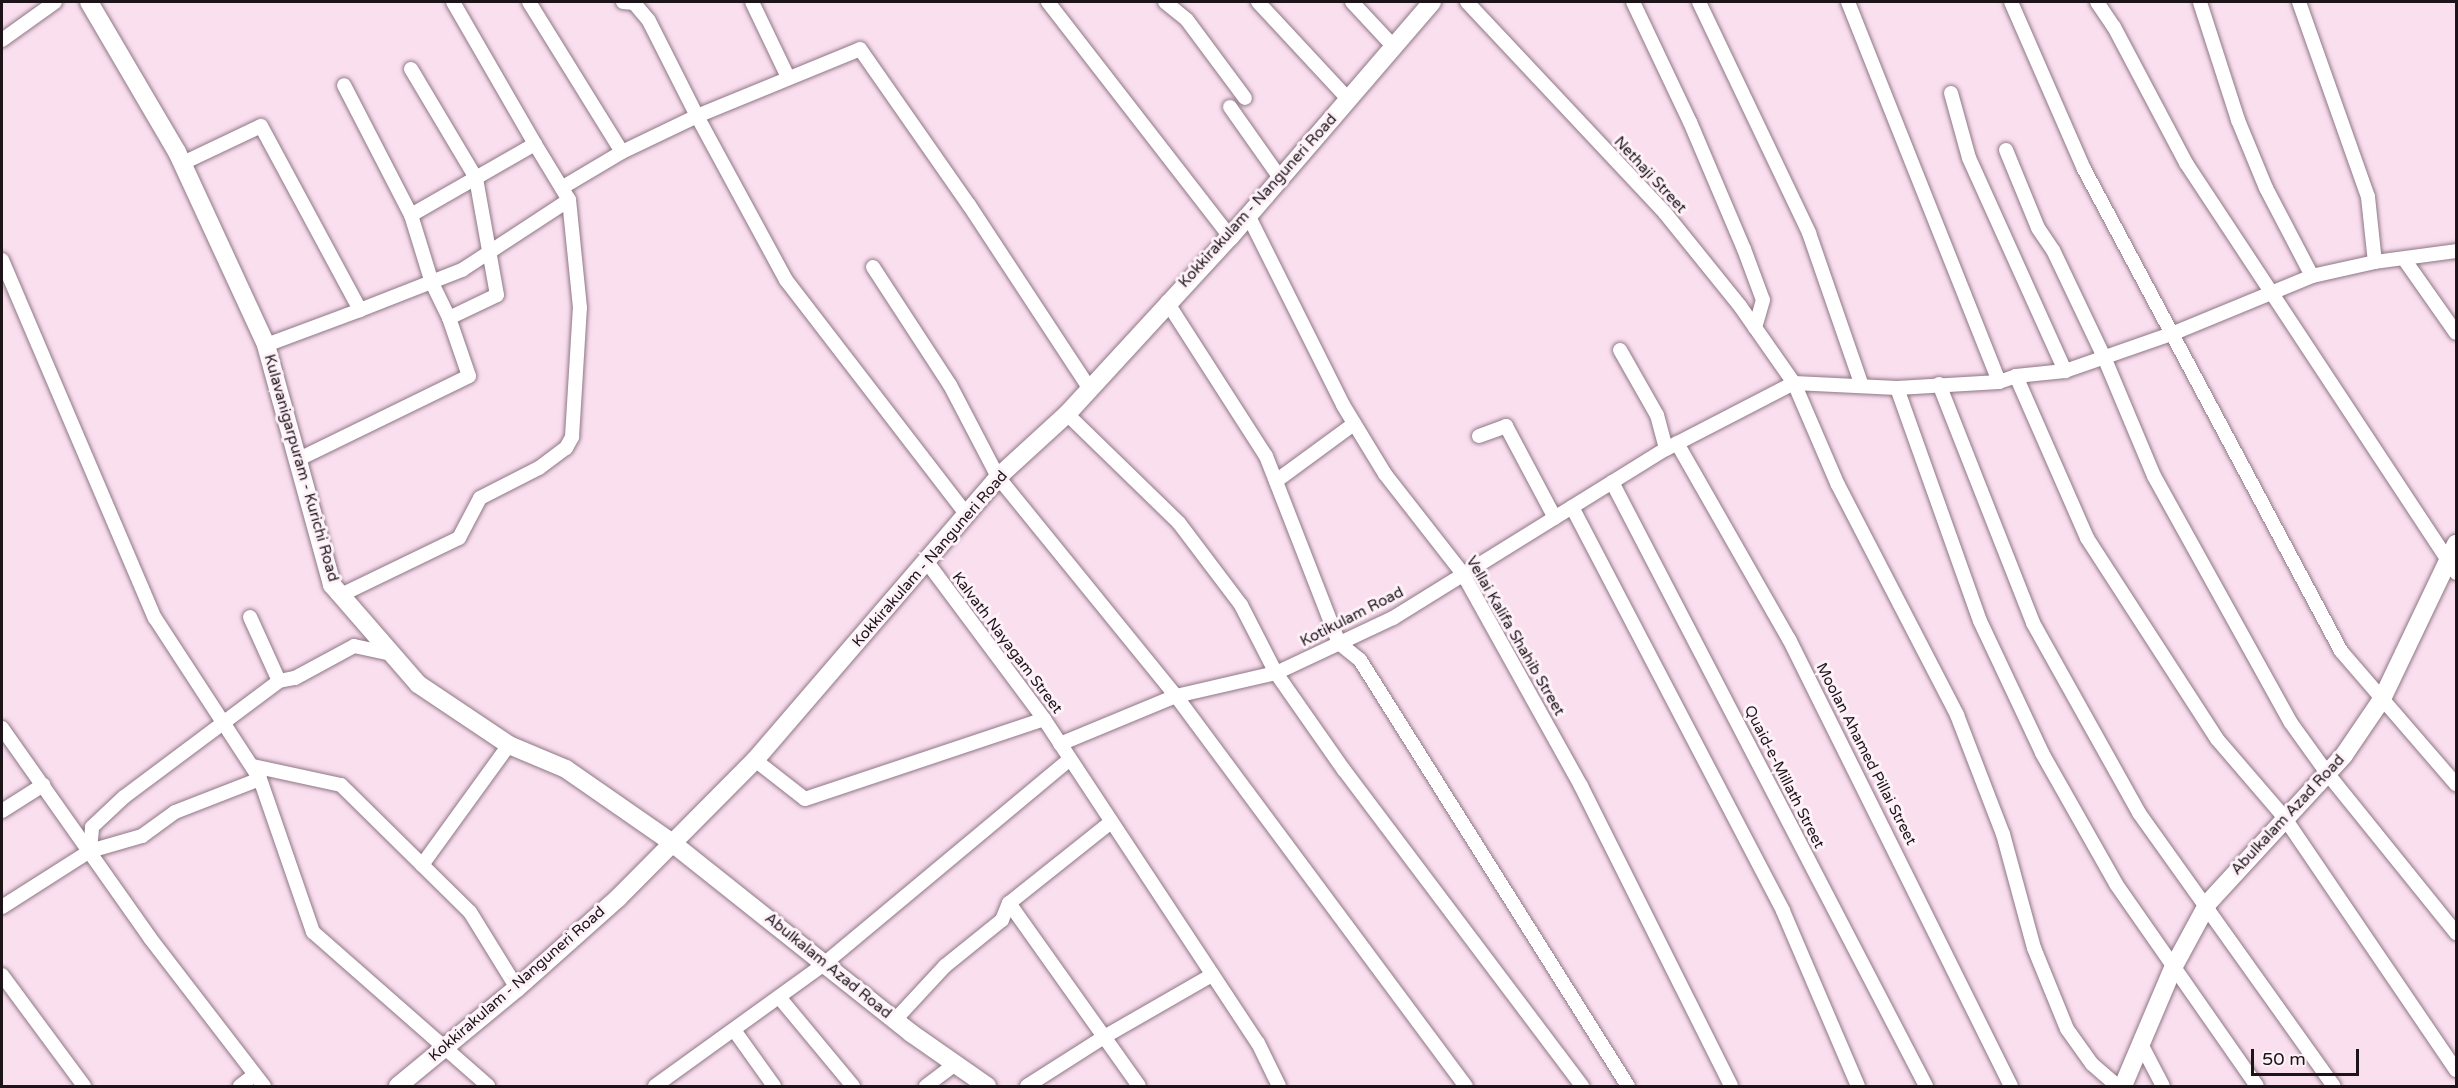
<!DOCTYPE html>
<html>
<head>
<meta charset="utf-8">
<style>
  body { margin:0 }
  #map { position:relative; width:2458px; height:1088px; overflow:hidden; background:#fadfef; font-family:"Varela Round",sans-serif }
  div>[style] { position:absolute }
  .roads { filter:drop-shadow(0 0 2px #8f7785) drop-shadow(0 0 2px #8f7785) }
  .street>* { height:14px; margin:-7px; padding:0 7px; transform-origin:7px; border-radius:7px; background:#fff }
  .secondary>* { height:18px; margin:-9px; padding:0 9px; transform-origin:9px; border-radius:9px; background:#fff }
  span { translate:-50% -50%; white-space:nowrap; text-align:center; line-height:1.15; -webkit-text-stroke:6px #fdf2f8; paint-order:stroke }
  .street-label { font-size:15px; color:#1d1419 }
  .frame { position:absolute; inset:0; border:3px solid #1d1419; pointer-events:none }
  .scale { position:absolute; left:2251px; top:1049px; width:108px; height:27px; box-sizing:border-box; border:3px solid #1d1419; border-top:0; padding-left:8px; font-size:18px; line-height:21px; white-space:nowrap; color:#1d1419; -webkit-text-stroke:4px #fdf2f8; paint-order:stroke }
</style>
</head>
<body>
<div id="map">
  <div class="roads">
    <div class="street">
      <div style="left:453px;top:2px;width:164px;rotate:60deg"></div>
      <div style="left:529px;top:2px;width:176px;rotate:58.2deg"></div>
      <div style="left:622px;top:152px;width:69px;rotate:149.3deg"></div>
      <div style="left:623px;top:2px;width:11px;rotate:5deg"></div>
      <div style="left:634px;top:3px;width:23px;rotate:50deg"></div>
      <div style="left:649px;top:21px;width:106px;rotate:63.2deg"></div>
      <div style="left:697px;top:116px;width:176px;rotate:-22.3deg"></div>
      <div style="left:860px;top:49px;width:190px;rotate:55.1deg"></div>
      <div style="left:969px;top:205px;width:219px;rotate:56.7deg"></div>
      <div style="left:752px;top:2px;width:83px;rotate:64.4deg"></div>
      <div style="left:1048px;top:2px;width:297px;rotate:52.2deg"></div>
      <div style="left:1165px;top:2px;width:28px;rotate:39deg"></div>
      <div style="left:1187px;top:20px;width:97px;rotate:53.4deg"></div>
      <div style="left:1258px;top:2px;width:132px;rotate:47.1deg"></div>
      <div style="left:1352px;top:2px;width:60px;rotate:47deg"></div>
      <div style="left:1467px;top:2px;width:289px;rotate:46.8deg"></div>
      <div style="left:1665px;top:213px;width:119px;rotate:51.1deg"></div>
      <div style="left:1740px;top:306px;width:94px;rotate:55deg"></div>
      <div style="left:1794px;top:383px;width:111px;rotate:66.7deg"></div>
      <div style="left:1838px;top:485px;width:259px;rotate:62.6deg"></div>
      <div style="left:1957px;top:715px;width:128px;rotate:68.9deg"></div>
      <div style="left:2003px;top:834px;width:118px;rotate:74.8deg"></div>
      <div style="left:2034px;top:948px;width:87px;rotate:67.8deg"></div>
      <div style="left:2067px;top:1029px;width:43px;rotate:54.5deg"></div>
      <div style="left:2092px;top:1064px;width:33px;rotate:41deg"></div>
      <div style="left:1633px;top:2px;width:133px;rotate:64.6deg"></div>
      <div style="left:1690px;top:122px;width:138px;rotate:67deg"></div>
      <div style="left:1744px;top:249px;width:54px;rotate:69.6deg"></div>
      <div style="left:1763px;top:300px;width:29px;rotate:106deg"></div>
      <div style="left:1699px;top:2px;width:256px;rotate:64.5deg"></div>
      <div style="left:1809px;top:233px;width:162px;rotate:70.9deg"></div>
      <div style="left:1848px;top:2px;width:409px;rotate:68.3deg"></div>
      <div style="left:2011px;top:2px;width:182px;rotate:66.4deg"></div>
      <div style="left:2084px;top:169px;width:546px;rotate:61.93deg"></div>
      <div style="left:2341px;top:651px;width:176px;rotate:49.2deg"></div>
      <div style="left:2097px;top:2px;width:30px;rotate:56deg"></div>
      <div style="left:2114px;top:27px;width:154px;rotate:62.1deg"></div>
      <div style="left:2186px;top:163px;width:491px;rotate:56.6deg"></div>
      <div style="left:2299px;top:2px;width:207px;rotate:70.5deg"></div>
      <div style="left:2368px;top:197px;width:65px;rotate:83.9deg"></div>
      <div style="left:2375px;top:262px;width:65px;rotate:167.5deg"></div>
      <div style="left:2px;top:40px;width:65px;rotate:-35.6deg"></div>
      <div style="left:1951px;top:93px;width:67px;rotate:74.5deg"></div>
      <div style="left:1969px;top:158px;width:234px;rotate:65.7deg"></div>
      <div style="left:1230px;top:107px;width:87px;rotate:54.8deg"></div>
      <div style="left:2006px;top:150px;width:84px;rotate:67.7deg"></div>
      <div style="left:2038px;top:228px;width:27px;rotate:56deg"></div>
      <div style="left:2053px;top:250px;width:119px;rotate:64.5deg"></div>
      <div style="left:2104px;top:357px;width:129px;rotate:67.2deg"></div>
      <div style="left:2154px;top:476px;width:282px;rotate:61deg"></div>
      <div style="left:2291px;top:723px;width:62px;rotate:54.2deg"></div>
      <div style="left:2327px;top:773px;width:206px;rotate:51.1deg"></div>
      <div style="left:622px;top:152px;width:83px;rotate:-25.6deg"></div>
      <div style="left:697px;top:116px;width:187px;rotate:61.5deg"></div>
      <div style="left:786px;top:280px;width:295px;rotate:52.4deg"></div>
      <div style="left:183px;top:163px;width:86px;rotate:-25.4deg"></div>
      <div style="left:261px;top:126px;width:209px;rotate:61.7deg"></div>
      <div style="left:360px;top:310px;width:110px;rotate:-21.4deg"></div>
      <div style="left:462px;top:270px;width:128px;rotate:-33.2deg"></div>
      <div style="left:569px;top:200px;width:66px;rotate:-121.3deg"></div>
      <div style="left:535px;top:144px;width:143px;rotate:150.2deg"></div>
      <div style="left:411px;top:215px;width:146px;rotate:-117.3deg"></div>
      <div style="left:411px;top:215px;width:71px;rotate:72.8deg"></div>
      <div style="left:432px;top:283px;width:39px;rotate:64deg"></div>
      <div style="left:1248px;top:215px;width:212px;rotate:63.4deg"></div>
      <div style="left:1343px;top:405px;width:81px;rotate:58.7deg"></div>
      <div style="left:1385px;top:474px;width:127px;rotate:52deg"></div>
      <div style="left:1463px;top:574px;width:243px;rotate:60.9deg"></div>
      <div style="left:1581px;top:786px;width:335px;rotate:63.4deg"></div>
      <div style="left:2404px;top:259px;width:90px;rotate:54.9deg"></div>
      <div style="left:2px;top:260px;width:389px;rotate:66.9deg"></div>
      <div style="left:155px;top:618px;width:192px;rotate:56.9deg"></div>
      <div style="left:260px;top:779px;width:162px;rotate:70.9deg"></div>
      <div style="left:313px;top:932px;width:233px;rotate:41.3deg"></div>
      <div style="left:2375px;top:262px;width:82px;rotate:-7.7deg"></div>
      <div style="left:873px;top:267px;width:141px;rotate:56.9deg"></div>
      <div style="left:950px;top:385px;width:104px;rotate:62.4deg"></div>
      <div style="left:998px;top:477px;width:282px;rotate:50.9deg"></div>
      <div style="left:1176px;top:696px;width:486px;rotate:53.4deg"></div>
      <div style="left:1167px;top:302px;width:183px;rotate:57.3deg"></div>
      <div style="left:1266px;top:456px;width:201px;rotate:68.7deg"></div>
      <div style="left:1339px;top:643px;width:27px;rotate:39deg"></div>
      <div style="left:1360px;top:660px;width:503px;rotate:57.83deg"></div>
      <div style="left:266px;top:345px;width:100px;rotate:-20.4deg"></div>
      <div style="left:1620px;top:350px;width:75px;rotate:60.4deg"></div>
      <div style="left:1657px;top:415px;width:35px;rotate:75deg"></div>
      <div style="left:2016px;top:376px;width:177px;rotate:66.3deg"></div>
      <div style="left:2087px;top:538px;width:239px;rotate:57.1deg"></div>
      <div style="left:2217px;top:739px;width:103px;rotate:49.3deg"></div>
      <div style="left:2284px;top:817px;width:306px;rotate:55.8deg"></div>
      <div style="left:1794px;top:383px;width:103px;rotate:2.8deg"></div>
      <div style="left:1897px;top:388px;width:102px;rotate:-3.4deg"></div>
      <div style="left:1999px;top:382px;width:18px;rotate:-19deg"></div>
      <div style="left:2016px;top:376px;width:49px;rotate:-5.8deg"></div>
      <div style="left:2065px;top:371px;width:115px;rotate:-19.2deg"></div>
      <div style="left:2174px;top:333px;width:149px;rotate:-22.4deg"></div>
      <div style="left:2312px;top:276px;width:99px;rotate:-117.6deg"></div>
      <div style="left:2266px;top:188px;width:74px;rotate:-112.4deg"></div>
      <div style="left:2238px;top:120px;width:124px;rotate:-107.9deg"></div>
      <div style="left:1939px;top:384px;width:257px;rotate:68.5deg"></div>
      <div style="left:2033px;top:623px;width:218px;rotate:60.8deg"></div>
      <div style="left:2139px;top:813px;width:335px;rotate:54.5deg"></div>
      <div style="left:1897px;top:388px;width:247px;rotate:70.4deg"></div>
      <div style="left:1980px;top:621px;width:146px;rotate:64.8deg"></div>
      <div style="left:2042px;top:753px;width:150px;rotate:60.5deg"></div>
      <div style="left:2116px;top:884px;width:246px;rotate:55.1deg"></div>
      <div style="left:1067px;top:414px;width:156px;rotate:44.2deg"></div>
      <div style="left:1179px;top:523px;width:103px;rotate:52.9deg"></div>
      <div style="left:1241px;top:605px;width:76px;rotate:62.8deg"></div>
      <div style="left:1276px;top:673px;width:118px;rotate:55deg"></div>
      <div style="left:1344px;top:770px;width:396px;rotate:53deg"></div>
      <div style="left:1479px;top:436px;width:29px;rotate:-20deg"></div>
      <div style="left:1506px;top:426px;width:104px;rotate:62deg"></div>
      <div style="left:1677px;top:443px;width:226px;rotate:60.3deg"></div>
      <div style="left:1789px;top:639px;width:499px;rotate:63.6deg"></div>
      <div style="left:299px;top:459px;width:189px;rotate:-26deg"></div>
      <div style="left:469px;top:376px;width:61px;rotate:-109deg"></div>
      <div style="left:449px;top:318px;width:53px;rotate:-25.6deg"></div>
      <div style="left:497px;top:295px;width:119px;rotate:-100.2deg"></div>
      <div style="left:476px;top:178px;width:127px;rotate:-120.8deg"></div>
      <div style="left:1276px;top:481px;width:97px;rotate:-36.2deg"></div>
      <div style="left:1612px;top:482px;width:681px;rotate:62.53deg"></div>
      <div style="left:1572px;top:507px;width:456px;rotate:62.4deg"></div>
      <div style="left:1783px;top:911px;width:190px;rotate:66.8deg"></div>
      <div style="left:927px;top:562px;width:196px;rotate:53.3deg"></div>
      <div style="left:1044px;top:719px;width:388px;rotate:56.6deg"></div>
      <div style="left:1258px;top:1043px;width:48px;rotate:64deg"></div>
      <div style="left:341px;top:595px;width:131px;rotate:-25.8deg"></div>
      <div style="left:459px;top:538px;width:45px;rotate:-62.3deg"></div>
      <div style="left:480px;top:498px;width:66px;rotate:-27deg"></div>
      <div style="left:539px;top:468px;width:34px;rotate:-37deg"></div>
      <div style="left:566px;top:448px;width:13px;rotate:-61deg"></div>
      <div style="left:572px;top:437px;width:129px;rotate:-86.5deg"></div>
      <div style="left:580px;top:308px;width:109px;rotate:-95.8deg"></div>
      <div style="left:250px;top:617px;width:70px;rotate:65.6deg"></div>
      <div style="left:2px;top:728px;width:257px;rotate:54.8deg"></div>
      <div style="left:150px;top:938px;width:187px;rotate:52.4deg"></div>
      <div style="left:1060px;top:744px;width:126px;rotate:-22.5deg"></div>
      <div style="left:1176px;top:696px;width:103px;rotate:-13deg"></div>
      <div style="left:1276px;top:673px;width:129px;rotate:-25.2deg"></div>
      <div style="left:1393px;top:618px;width:321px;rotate:-31.8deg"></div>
      <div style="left:1666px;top:449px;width:144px;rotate:-27.3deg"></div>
      <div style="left:755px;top:760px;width:63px;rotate:38deg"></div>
      <div style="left:805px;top:799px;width:252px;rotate:-18.5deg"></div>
      <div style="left:253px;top:766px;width:90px;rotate:12.2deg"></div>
      <div style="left:341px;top:785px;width:181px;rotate:44.6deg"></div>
      <div style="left:470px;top:912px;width:89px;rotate:58.3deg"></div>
      <div style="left:2px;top:811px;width:49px;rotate:-32.4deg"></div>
      <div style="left:1111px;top:822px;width:130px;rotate:141.5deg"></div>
      <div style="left:1009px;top:903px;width:224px;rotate:54.6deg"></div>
      <div style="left:90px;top:851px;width:24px;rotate:-85deg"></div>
      <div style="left:92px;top:827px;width:44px;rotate:-43.2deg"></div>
      <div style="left:124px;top:797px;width:194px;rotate:-36.8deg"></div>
      <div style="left:279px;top:681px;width:16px;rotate:-11deg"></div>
      <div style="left:295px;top:678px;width:67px;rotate:-28.5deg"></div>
      <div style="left:354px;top:646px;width:38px;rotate:12deg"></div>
      <div style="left:422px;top:865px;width:148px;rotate:-54.1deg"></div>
      <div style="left:2px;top:907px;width:104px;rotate:-32.5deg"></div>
      <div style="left:90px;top:851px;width:54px;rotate:-16.1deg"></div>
      <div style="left:142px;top:836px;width:41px;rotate:-36deg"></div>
      <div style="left:175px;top:812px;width:91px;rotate:-21.2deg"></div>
      <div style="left:2px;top:975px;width:138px;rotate:53.5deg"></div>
      <div style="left:779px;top:997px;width:116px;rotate:50.3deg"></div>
      <div style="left:894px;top:1021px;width:75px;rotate:-47.2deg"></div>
      <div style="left:945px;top:966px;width:73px;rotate:-38.9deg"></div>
      <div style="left:1002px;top:920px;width:18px;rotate:-68deg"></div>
      <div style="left:734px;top:1030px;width:69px;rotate:54.5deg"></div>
      <div style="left:2141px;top:1044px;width:47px;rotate:62.4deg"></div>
      <div style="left:240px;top:1086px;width:18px;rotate:-38deg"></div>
      <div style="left:655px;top:1086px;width:208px;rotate:-35.8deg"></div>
      <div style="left:824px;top:964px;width:320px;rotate:-39.8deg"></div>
      <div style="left:926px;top:1086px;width:36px;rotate:-37deg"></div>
      <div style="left:1027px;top:1086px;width:91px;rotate:-32.5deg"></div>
      <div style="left:1104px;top:1037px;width:125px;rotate:-29.9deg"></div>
    </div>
    <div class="secondary">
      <div style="left:89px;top:2px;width:174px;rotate:59.6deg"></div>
      <div style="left:177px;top:152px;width:213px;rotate:65.2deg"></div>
      <div style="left:266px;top:345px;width:249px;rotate:74.6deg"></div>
      <div style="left:332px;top:585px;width:131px;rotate:49deg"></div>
      <div style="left:418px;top:684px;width:110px;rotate:33.8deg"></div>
      <div style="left:509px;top:745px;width:62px;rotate:22.8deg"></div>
      <div style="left:566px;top:769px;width:128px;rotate:34.8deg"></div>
      <div style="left:671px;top:842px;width:307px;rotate:38.5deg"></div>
      <div style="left:911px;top:1033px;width:93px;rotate:34.9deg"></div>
      <div style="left:398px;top:1086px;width:154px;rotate:-39.5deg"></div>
      <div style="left:517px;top:988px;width:135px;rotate:-41.7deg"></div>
      <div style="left:618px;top:898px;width:194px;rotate:-45.2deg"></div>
      <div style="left:755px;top:760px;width:373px;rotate:-49.3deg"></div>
      <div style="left:998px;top:477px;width:93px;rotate:-42.4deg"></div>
      <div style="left:1067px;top:414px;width:241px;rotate:-47.4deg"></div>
      <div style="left:1230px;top:237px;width:310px;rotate:-49.3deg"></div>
      <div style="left:2123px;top:1086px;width:130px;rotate:-67deg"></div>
      <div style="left:2174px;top:966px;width:72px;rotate:-61.6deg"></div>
      <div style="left:2208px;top:903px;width:201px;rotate:-47.4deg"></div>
      <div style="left:2344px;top:755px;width:68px;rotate:-55.8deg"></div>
      <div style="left:2382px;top:699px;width:172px;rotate:-64.5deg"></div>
    </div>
  </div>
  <div class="street-label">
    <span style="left:1650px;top:175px;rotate:47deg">Nethaji Street</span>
    <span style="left:1258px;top:201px;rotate:-48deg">Kokkirakulam - Nanguneri Road</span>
    <span style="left:301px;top:468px;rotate:74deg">Kulavanigarpuram - Kurichi Road</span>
    <span style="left:930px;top:559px;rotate:-49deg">Kokkirakulam - Nanguneri Road</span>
    <span style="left:1352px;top:617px;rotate:-27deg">Kotikulam Road</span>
    <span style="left:1515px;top:636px;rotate:60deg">Vellai Kalifa Shahib Street</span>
    <span style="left:1007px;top:643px;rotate:53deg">Kalvath Nayagam Street</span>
    <span style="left:1866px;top:754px;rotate:63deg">Moolan Ahamed Pillai Street</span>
    <span style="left:1784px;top:777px;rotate:63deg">Quaid-e-Millath Street</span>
    <span style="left:2288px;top:815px;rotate:-47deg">Abulkalam Azad Road</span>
    <span style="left:828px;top:966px;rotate:39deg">Abulkalam Azad Road</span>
    <span style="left:517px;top:984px;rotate:-41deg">Kokkirakulam - Nanguneri Road</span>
  </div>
  <div class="frame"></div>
  <div class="scale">50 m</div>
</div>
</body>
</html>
